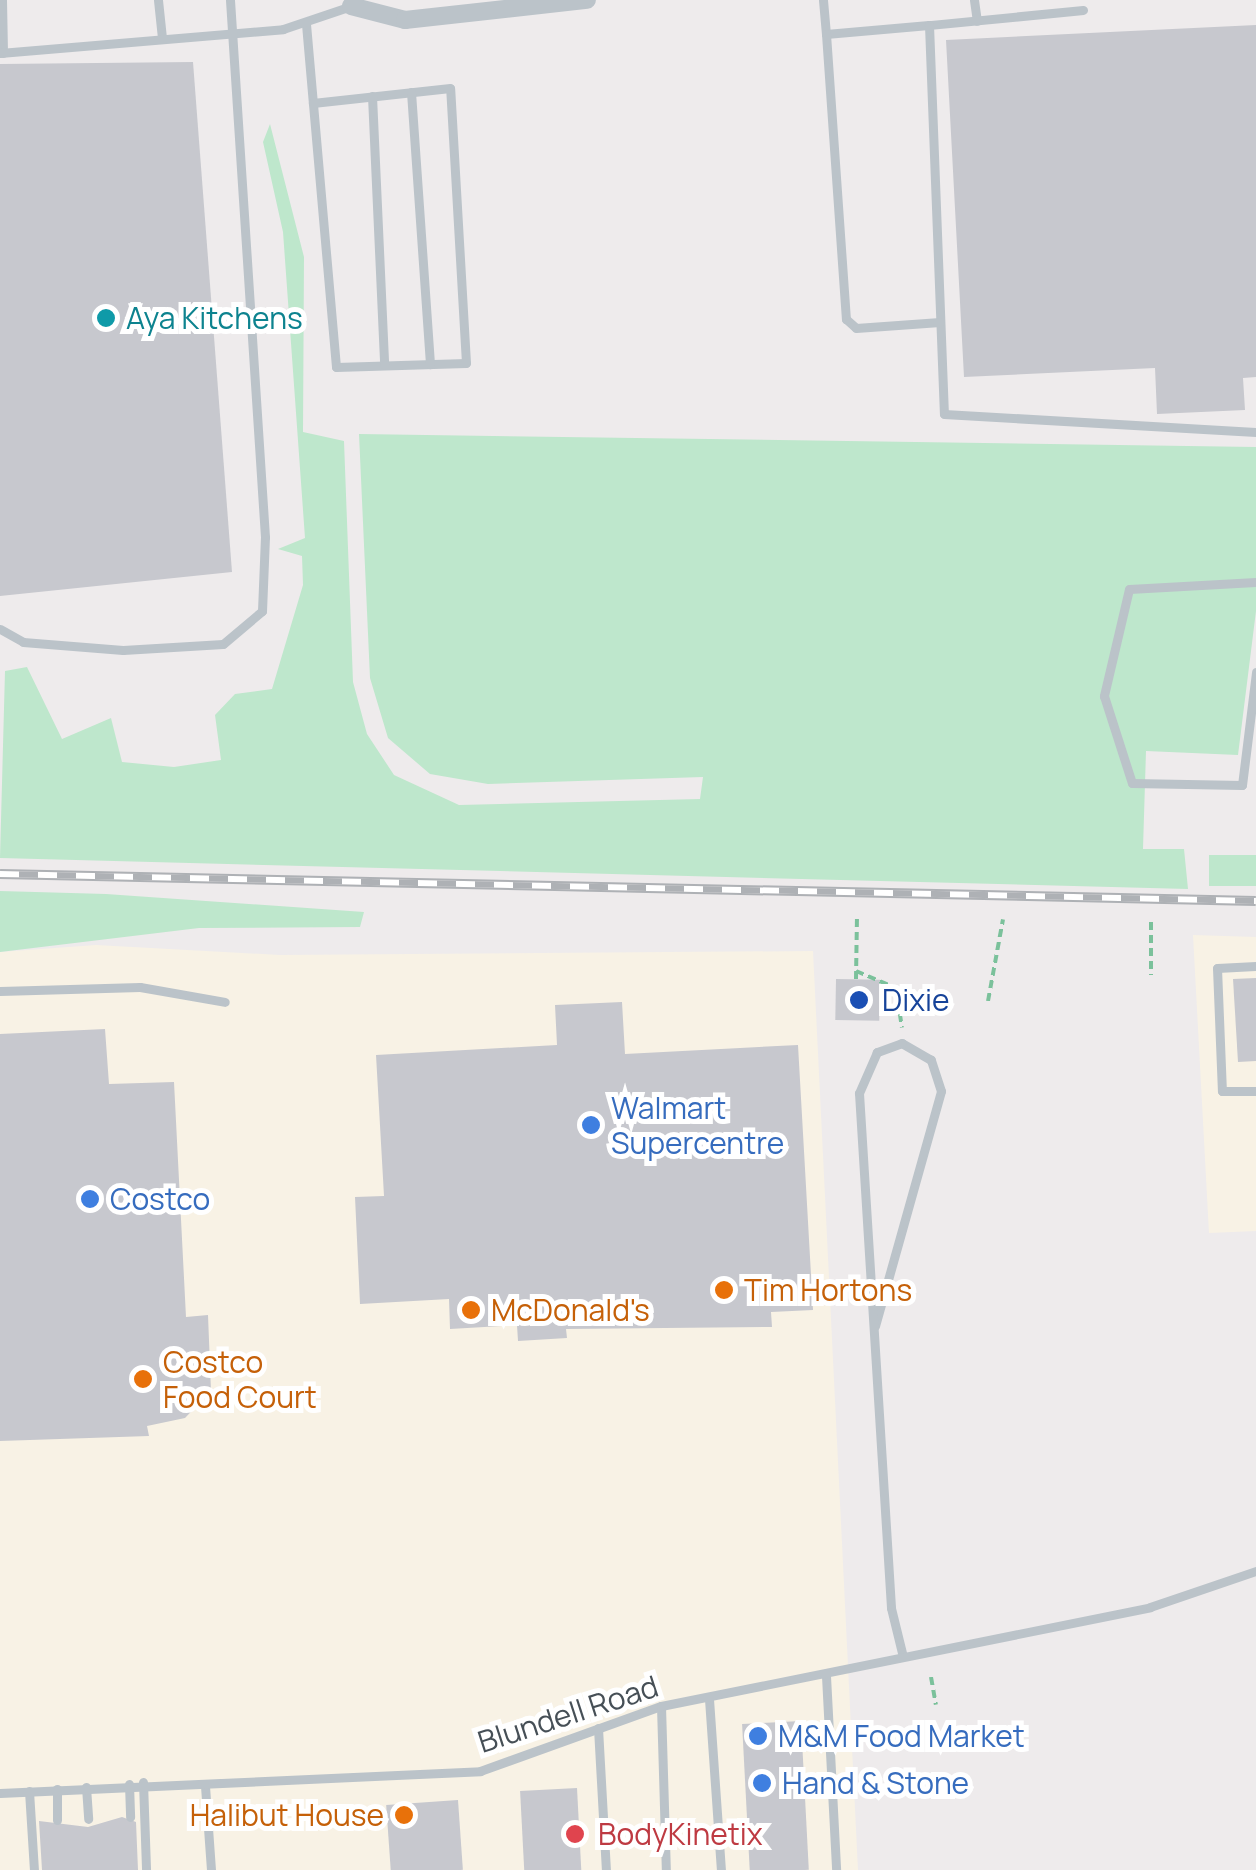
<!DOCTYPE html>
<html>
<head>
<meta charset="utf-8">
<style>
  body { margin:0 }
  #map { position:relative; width:1256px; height:1870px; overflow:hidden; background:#eeebec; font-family:Manrope,sans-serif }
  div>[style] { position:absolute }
  .commercial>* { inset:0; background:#f8f2e5 }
  .green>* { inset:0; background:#bee7cc; transform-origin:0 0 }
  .building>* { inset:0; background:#c7c8ce; transform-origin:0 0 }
  .path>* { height:4px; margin-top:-2px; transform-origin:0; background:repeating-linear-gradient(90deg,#7bc19b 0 8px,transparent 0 13px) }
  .lane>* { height:9px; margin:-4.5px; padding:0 4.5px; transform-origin:4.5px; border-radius:4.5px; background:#bbc3c9 }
  .street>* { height:18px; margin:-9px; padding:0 9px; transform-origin:9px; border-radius:9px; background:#bbc3c9 }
  .rail>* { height:10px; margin-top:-5px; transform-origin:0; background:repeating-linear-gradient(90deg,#fff 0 19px,#aeb1b5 0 38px); box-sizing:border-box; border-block:2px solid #aeb1b5 }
  .dots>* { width:28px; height:28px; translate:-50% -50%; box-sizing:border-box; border:5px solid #fff; border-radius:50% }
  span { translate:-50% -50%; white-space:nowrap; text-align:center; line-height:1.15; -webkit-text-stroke:10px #fff; paint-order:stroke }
  .culture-label { font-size:30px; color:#0d838f }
  .left { translate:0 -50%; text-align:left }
  .transit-label { font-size:30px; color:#164399 }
  .shop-label { font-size:30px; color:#366cbe }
  .food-label { font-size:30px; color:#c56008 }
  .right { translate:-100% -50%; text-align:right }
  .street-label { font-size:30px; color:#464f56 }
  .health-label { font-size:30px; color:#be3a42 }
</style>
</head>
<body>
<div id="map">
  <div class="commercial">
    <div style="clip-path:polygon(1193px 935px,1256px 937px,1256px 1231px,1209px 1233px)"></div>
    <div style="clip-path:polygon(96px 945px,280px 955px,813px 951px,858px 1870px,0 1870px,0 952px)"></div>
  </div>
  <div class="green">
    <div style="clip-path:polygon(270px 124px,304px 257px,303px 432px,344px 441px,353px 682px,367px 734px,394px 775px,459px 805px,700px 799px,703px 777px,488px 784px,430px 774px,388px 738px,370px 678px,359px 434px,1256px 447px,1256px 611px,1238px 755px,1146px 751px,1143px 849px,1184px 849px,1188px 889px,0 858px,5px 671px,27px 667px,62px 739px,111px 718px,122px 762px,174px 767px,221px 760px,215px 715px,235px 694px,272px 689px,303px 585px,302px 556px,278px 549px,305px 538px,283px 232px,263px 142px)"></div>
    <div style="left:1209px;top:855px;width:47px;height:31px"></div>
    <div style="clip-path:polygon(0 891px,106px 894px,364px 912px,360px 927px,199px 928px,0 952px)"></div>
  </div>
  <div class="building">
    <div style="clip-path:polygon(1256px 25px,1256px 377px,1243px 378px,1245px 410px,1157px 414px,1155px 368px,964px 377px,946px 40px)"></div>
    <div style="clip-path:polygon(193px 62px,232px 572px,0 596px,0 64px)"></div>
    <div style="clip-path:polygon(1256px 978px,1256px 1061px,1238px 1062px,1233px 979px)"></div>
    <div style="left:836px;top:979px;width:44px;height:41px;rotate:1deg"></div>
    <div style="clip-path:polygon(622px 1002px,625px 1054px,798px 1045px,813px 1310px,771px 1312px,772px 1327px,566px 1329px,567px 1338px,518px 1341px,517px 1325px,450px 1329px,449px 1299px,360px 1304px,355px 1197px,384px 1196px,376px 1055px,557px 1045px,555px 1005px)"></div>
    <div style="clip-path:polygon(105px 1029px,109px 1084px,174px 1082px,186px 1317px,208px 1315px,211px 1391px,185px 1418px,147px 1426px,149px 1436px,0 1441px,0 1034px)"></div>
    <div style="left:801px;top:1721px;width:149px;height:59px;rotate:87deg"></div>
    <div style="left:577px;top:1788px;width:82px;height:57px;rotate:87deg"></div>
    <div style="left:458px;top:1800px;width:70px;height:72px;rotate:86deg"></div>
    <div style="clip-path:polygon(122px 1817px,136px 1822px,138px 1870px,42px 1870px,39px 1821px,88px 1827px)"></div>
  </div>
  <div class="path">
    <div style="left:1151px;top:922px;width:53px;rotate:90deg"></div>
    <div style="left:856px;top:971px;width:43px;rotate:23deg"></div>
    <div style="left:896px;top:988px;width:40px;rotate:81.5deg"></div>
    <div style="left:856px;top:979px;width:62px;rotate:-89.1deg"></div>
    <div style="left:900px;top:996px;width:21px;rotate:-3deg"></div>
    <div style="left:988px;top:1001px;width:83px;rotate:-79.6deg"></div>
    <div style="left:931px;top:1677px;width:28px;rotate:80deg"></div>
  </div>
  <div class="lane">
    <div style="left:2px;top:0;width:53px;rotate:88.9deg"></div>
    <div style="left:158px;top:0;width:38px;rotate:84deg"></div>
    <div style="left:823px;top:0;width:34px;rotate:85deg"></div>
    <div style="left:826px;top:34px;width:103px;rotate:-5deg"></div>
    <div style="left:974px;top:0;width:21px;rotate:82deg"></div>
    <div style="left:1083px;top:10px;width:155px;rotate:174.4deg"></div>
    <div style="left:929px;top:25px;width:389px;rotate:87.8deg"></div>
    <div style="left:944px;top:414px;width:313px;rotate:3.3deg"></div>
    <div style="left:306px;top:24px;width:344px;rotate:85deg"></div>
    <div style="left:336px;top:367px;width:130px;rotate:-1.8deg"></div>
    <div style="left:466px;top:363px;width:275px;rotate:-93.3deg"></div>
    <div style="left:450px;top:88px;width:138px;rotate:173.8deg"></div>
    <div style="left:826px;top:34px;width:286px;rotate:86deg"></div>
    <div style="left:846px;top:319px;width:13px;rotate:42deg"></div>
    <div style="left:856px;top:328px;width:84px;rotate:-4.1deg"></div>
    <div style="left:0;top:53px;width:284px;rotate:-4.8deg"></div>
    <div style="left:283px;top:29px;width:72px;rotate:-18.7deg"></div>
    <div style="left:411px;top:92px;width:273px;rotate:86deg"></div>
    <div style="left:372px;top:96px;width:269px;rotate:87.4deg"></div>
    <div style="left:1256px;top:582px;width:127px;rotate:176.8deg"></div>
    <div style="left:1129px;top:589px;width:110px;rotate:103.2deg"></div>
    <div style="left:1104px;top:696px;width:91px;rotate:72.2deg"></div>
    <div style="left:1132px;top:783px;width:110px;rotate:1deg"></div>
    <div style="left:1242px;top:785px;width:114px;rotate:-82.9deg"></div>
    <div style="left:0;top:629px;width:26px;rotate:29deg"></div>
    <div style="left:23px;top:642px;width:100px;rotate:4.6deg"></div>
    <div style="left:123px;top:650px;width:100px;rotate:-3.4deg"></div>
    <div style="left:223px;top:644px;width:51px;rotate:-40.2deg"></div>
    <div style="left:262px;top:611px;width:74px;rotate:-87.7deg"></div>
    <div style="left:265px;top:537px;width:538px;rotate:-93.73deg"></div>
    <div style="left:1256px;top:966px;width:39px;rotate:177deg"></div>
    <div style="left:1217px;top:968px;width:123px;rotate:87.7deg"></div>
    <div style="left:1222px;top:1091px;width:34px"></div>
    <div style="left:0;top:991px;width:140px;rotate:-1.6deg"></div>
    <div style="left:140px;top:987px;width:86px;rotate:10deg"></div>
    <div style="left:875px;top:1326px;width:244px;rotate:-74.3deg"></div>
    <div style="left:941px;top:1091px;width:33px;rotate:-108deg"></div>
    <div style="left:931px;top:1060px;width:34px;rotate:-150deg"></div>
    <div style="left:902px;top:1043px;width:27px;rotate:160deg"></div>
    <div style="left:877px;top:1052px;width:45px;rotate:113.7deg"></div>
    <div style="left:859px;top:1093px;width:516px;rotate:86.44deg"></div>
    <div style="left:891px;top:1608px;width:50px;rotate:76.2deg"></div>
    <div style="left:826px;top:1676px;width:194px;rotate:87deg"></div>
    <div style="left:709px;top:1699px;width:171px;rotate:86deg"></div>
    <div style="left:661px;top:1706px;width:164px;rotate:88.3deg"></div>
    <div style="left:598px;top:1728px;width:142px;rotate:86.8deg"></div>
    <div style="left:143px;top:1782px;width:88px;rotate:88deg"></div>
    <div style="left:129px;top:1784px;width:33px;rotate:88deg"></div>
    <div style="left:205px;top:1786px;width:84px;rotate:85.9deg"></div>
    <div style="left:86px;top:1787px;width:32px;rotate:86deg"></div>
    <div style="left:57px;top:1789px;width:31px;rotate:90deg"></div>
    <div style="left:29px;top:1791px;width:79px;rotate:86.4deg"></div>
    <div style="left:0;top:1793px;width:481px;rotate:-2.6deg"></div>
    <div style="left:480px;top:1771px;width:192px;rotate:-19.8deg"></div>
    <div style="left:661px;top:1706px;width:499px;rotate:-11.4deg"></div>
    <div style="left:1150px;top:1607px;width:112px;rotate:-18.8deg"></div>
  </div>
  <div class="street">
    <div style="left:351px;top:6px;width:56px;rotate:14.5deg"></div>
    <div style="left:405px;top:20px;width:183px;rotate:-6.3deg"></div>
  </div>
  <div class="rail">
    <div style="left:0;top:874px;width:1256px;rotate:1.23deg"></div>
  </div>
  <div class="dots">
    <div style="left:106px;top:318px;background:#0f9aa8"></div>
    <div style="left:859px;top:1000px;background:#1a4fb4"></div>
    <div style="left:591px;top:1125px;background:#3f7fe0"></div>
    <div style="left:90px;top:1199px;background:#3f7fe0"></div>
    <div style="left:724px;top:1290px;background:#e8710a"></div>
    <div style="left:471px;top:1310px;background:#e8710a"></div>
    <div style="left:143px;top:1379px;background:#e8710a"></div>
    <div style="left:758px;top:1736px;background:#3f7fe0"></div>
    <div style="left:762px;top:1783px;background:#3f7fe0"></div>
    <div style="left:404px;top:1815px;background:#e8710a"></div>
    <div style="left:575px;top:1834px;background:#e0444e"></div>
  </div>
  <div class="culture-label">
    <span class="left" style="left:126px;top:318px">Aya Kitchens</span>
  </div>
  <div class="transit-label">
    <span class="left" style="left:882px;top:1000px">Dixie</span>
  </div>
  <div class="shop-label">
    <span class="left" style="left:611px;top:1125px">Walmart<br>Supercentre</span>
    <span class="left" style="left:110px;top:1199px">Costco</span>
    <span class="left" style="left:778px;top:1736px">M&amp;M Food Market</span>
    <span class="left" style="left:782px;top:1783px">Hand &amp; Stone</span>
  </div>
  <div class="food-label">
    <span class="left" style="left:744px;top:1290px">Tim Hortons</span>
    <span class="left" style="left:491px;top:1310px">McDonald's</span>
    <span class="left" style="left:163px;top:1379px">Costco<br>Food Court</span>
    <span class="right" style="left:384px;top:1815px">Halibut House</span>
  </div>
  <div class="street-label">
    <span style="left:568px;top:1714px;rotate:-18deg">Blundell Road</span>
  </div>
  <div class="health-label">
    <span class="left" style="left:598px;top:1834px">BodyKinetix</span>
  </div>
</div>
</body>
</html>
